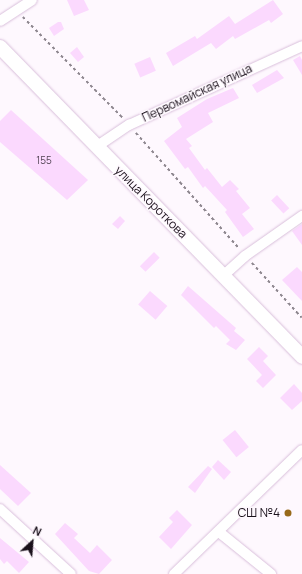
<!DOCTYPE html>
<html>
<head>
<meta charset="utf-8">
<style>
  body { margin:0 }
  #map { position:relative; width:302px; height:574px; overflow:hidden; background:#fef8fe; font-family:Manrope,sans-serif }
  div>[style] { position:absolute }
  .building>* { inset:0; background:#fbd9fe; transform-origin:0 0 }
  .path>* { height:1.5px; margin-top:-0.75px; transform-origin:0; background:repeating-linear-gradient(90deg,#8d868e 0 3px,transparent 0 6px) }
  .roads { filter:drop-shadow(0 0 1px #d9bfdb) drop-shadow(0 0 1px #d9bfdb) }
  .street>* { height:10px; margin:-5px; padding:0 5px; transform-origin:5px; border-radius:5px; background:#fff }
  .secondary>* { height:14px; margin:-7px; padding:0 7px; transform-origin:7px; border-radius:7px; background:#fff }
  .dots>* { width:11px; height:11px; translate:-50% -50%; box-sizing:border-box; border:2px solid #fef8fe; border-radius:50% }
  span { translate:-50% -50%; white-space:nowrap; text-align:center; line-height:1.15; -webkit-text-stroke:3px #fef8fe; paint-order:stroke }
  .number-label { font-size:10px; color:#524354 }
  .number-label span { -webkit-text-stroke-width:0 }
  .street-label { font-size:12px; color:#1a111b }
  .poi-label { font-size:12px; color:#1a111b }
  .right { translate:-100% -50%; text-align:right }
  .north { position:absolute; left:12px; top:522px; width:40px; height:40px; -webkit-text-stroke:3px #fef8fe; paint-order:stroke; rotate:26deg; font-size:11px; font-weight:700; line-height:16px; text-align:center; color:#1a111b }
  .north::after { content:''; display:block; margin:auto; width:14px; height:18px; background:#1a111b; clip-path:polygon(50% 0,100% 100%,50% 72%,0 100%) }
</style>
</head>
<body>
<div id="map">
  <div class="building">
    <div style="clip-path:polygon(67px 0,84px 0,89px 10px,74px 16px)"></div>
    <div style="clip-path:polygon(273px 0,283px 14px,271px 23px,269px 20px,235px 39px,233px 36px,216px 49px,211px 43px,173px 66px,166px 53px,195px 36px,197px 39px,229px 16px,235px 24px)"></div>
    <div style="clip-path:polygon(58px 22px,61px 22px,64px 29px,54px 36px,49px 28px)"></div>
    <div style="clip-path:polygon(77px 47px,84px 57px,78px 62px,70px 53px)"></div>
    <div style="clip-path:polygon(300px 56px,302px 60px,302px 75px,293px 60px)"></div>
    <div style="left:150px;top:57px;width:15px;height:17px;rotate:67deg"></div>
    <div style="clip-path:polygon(277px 70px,284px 78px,257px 93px,252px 85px)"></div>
    <div style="clip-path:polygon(233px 88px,239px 98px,208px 113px,213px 122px,186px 139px,192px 146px,189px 148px,205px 170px,207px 168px,222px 187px,230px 180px,239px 189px,236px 191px,250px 208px,242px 214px,254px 229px,243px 237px,225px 212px,227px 210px,205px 186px,203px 188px,188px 167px,185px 169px,164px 141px,182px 127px,177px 118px,207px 99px)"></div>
    <div style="clip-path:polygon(11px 110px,88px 180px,67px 200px,0 142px,0 121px)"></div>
    <div style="left:277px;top:195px;width:18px;height:8px;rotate:47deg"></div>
    <div style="clip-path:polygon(120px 216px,125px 221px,118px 229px,112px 224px)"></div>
    <div style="clip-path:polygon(302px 224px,302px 245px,292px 231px)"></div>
    <div style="left:154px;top:252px;width:8px;height:20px;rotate:45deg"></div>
    <div style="clip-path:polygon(297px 267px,302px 272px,302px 301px,282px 280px)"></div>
    <div style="clip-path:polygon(188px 286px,236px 328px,234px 331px,245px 340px,236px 350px,226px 344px,230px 340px,216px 326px,214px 328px,181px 295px)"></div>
    <div style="left:150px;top:291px;width:23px;height:18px;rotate:41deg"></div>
    <div style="clip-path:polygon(259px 347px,268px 356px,263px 361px,276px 375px,263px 388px,256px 381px,262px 375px,247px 359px)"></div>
    <div style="clip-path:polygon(294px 384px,302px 393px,302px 401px,292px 410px,280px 398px)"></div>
    <div style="left:235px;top:430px;width:22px;height:16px;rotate:51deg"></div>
    <div style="clip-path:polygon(218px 460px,231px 472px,224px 480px,212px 467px)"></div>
    <div style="clip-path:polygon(0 465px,31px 493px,18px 506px,0 489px)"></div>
    <div style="clip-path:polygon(208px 466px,212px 469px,195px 493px,188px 487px)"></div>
    <div style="clip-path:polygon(177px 510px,192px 525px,171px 549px,159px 537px,173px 522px,169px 518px)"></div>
    <div style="clip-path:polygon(65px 523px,78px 534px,74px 538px,90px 553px,97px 545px,112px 560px,99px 574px,89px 571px,55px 534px)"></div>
    <div style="clip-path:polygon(0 538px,29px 562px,19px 573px,7px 561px,4px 564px,0 559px)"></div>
  </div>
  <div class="path">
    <div style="left:23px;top:17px;width:142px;rotate:45.3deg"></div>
    <div style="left:136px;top:133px;width:154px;rotate:48.2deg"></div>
    <div style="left:252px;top:263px;width:74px;rotate:47.7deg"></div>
  </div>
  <div class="roads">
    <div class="street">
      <div style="left:0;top:21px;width:38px;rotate:-33deg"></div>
      <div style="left:96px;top:147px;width:40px;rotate:-34deg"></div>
      <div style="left:129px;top:125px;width:190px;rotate:-24.5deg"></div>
      <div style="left:224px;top:275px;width:28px;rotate:-42deg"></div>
      <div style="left:245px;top:256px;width:70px;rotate:-35.1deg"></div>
      <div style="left:0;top:509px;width:96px;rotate:42.5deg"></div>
      <div style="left:219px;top:532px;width:67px;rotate:38.9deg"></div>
      <div style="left:174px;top:574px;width:178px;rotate:-44.1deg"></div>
    </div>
    <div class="secondary">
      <div style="left:0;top:47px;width:433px;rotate:45.7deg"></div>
    </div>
  </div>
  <div class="dots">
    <div style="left:288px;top:513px;background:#986a1a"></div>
  </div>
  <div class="number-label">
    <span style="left:44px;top:161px">155</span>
  </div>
  <div class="street-label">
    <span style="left:197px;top:93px;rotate:-25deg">Первомайская улица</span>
    <span style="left:151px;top:202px;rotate:45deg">улица Короткова</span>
  </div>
  <div class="poi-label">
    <span class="right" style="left:280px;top:513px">СШ №4</span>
  </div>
  <div class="north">N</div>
</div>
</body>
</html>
